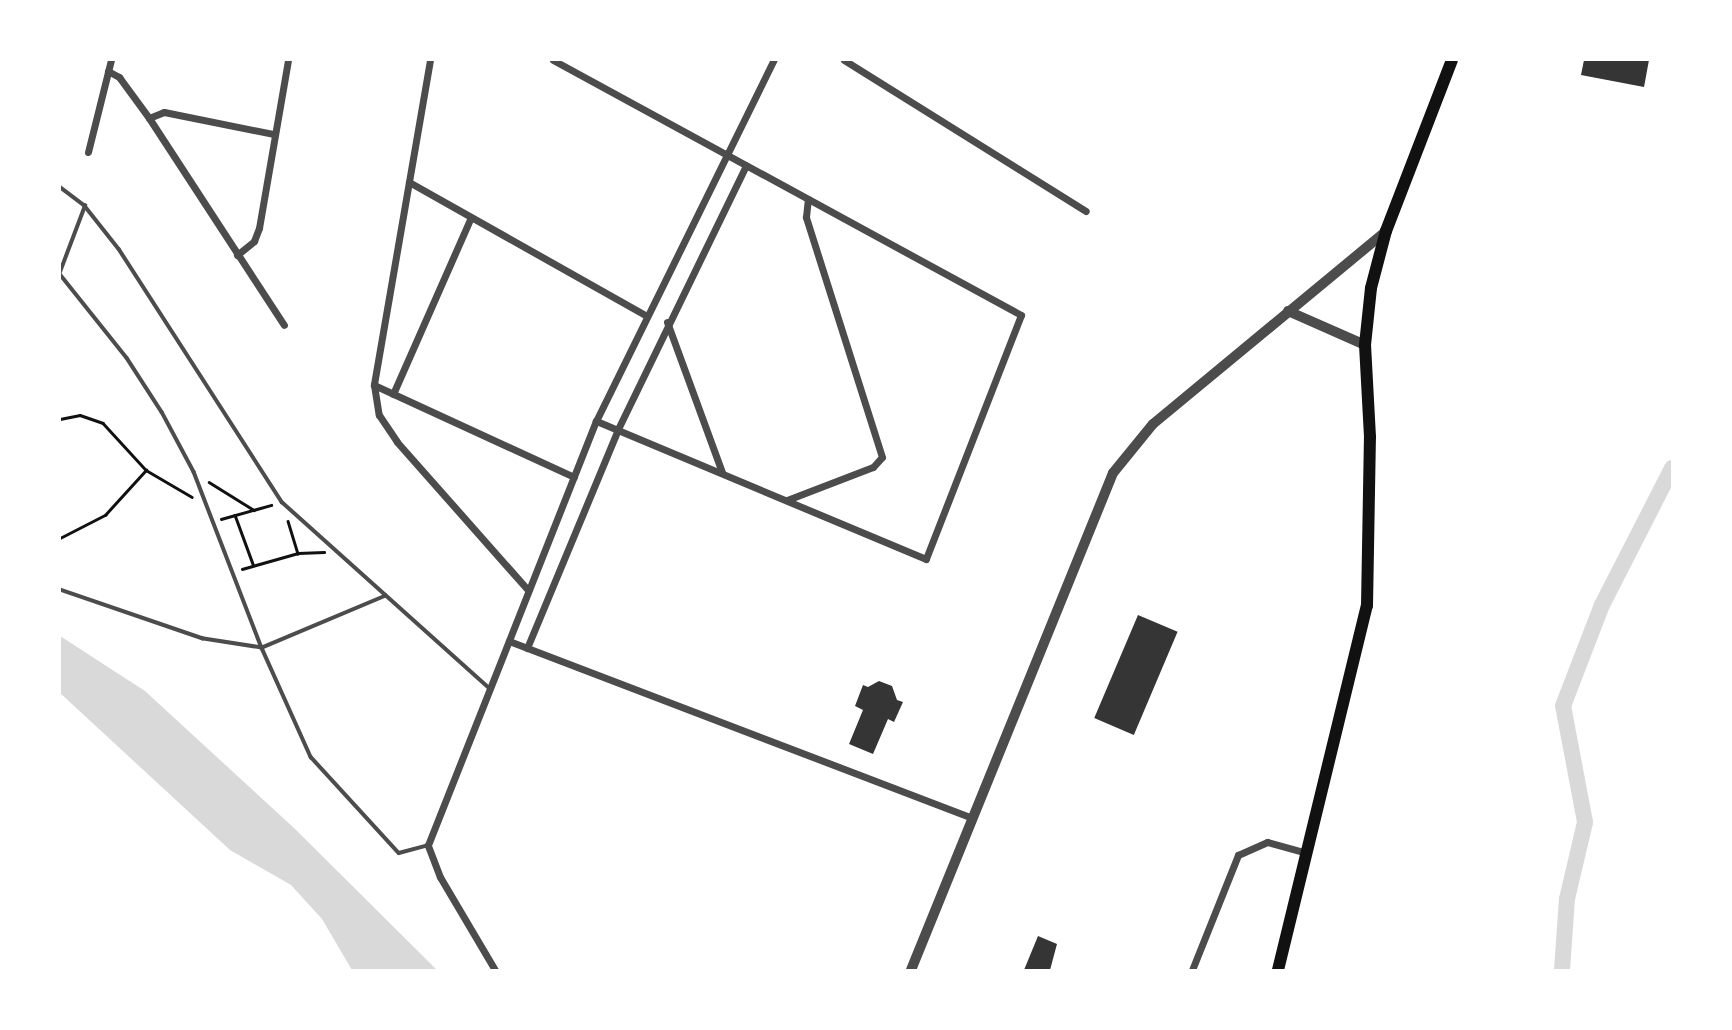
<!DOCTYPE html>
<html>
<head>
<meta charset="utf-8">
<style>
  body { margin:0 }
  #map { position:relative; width:1732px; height:1030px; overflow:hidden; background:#fff; font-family:"PT Sans",sans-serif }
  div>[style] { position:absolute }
  .water>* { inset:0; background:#d9d9d9 }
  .canal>* { height:16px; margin:-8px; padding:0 8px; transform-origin:8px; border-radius:8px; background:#d9d9d9 }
  .building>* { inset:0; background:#353535; transform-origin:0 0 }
  .path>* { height:2.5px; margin:-1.25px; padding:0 1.25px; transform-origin:1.25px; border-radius:1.25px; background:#111 }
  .service>* { height:3.5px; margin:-1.75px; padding:0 1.75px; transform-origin:1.75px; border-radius:1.75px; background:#4c4c4c }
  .minor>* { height:7px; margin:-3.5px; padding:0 3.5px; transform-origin:3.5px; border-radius:3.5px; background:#4c4c4c }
  .tertiary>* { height:10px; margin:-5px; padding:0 5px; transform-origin:5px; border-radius:5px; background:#4c4c4c }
  .primary>* { height:12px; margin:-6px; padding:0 6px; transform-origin:6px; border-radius:6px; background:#111 }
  span { translate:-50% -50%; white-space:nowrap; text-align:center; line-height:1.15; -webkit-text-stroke:6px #fff; paint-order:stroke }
  .frame { position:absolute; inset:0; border:61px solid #fff; pointer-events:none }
</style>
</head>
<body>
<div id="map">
  <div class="water">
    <div style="clip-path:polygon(60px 636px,145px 691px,294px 828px,437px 970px,352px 970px,322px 919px,291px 885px,230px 850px,60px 693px)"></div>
  </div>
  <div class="canal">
    <div style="left:1562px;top:970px;width:71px;rotate:-86deg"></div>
    <div style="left:1567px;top:899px;width:79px;rotate:-76.8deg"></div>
    <div style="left:1585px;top:822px;width:118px;rotate:-100.7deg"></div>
    <div style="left:1563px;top:706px;width:108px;rotate:-68.9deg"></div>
    <div style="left:1602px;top:605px;width:154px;rotate:-62.9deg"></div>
  </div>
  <div class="building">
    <div style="clip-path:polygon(1584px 60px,1649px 60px,1644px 87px,1581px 75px)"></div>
    <div style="left:1138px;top:615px;width:43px;height:112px;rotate:23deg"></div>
    <div style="clip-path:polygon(879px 681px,892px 686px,897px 700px,903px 702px,894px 722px,888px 719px,873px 754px,849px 744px,863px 710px,855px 706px,863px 685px,868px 687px)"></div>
    <div style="clip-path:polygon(1038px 936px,1057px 944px,1050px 970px,1024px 970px)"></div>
  </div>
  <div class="path">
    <div style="left:60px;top:419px;width:20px;rotate:-11deg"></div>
    <div style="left:80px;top:415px;width:24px;rotate:19deg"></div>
    <div style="left:103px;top:423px;width:64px;rotate:47.5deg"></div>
    <div style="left:146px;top:470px;width:53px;rotate:30.4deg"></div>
    <div style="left:209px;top:482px;width:53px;rotate:31.9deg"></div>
    <div style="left:235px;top:515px;width:52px;rotate:69.8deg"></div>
    <div style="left:221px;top:519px;width:52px;rotate:-15.6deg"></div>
    <div style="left:288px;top:521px;width:34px;rotate:73deg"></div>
    <div style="left:60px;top:538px;width:51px;rotate:-27.1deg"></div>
    <div style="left:105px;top:515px;width:61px;rotate:-47.7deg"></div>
    <div style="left:242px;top:569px;width:58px;rotate:-15.9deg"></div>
    <div style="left:298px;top:553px;width:26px;rotate:-2deg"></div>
  </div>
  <div class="service">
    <div style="left:60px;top:187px;width:31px;rotate:37deg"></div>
    <div style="left:60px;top:272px;width:71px;rotate:-69.3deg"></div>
    <div style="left:85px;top:206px;width:55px;rotate:51.7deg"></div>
    <div style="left:119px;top:249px;width:301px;rotate:57.2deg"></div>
    <div style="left:282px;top:502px;width:277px;rotate:41.9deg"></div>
    <div style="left:60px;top:274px;width:107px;rotate:51.4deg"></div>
    <div style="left:127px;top:358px;width:64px;rotate:57.1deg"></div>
    <div style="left:162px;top:412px;width:68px;rotate:61.9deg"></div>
    <div style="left:194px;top:472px;width:189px;rotate:68.9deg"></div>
    <div style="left:262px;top:648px;width:60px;rotate:-171.3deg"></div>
    <div style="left:203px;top:639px;width:151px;rotate:-161.1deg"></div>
    <div style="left:386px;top:596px;width:134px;rotate:157.2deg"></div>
    <div style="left:262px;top:648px;width:120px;rotate:65.8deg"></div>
    <div style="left:311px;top:757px;width:130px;rotate:47.5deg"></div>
    <div style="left:399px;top:853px;width:28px;rotate:-15deg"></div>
  </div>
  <div class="minor">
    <div style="left:430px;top:60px;width:330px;rotate:99.8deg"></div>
    <div style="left:374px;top:385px;width:30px;rotate:81deg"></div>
    <div style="left:379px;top:415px;width:32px;rotate:56deg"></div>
    <div style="left:397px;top:442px;width:198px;rotate:48.5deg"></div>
    <div style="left:553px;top:60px;width:533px;rotate:28.58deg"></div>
    <div style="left:1021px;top:315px;width:262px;rotate:111.3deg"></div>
    <div style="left:926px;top:559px;width:358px;rotate:-157.3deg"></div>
    <div style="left:844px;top:60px;width:285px;rotate:32deg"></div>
    <div style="left:108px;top:71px;width:13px;rotate:29deg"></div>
    <div style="left:119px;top:77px;width:51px;rotate:53.8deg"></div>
    <div style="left:149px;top:118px;width:247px;rotate:56.9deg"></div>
    <div style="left:149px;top:118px;width:16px;rotate:-22deg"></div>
    <div style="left:164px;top:112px;width:111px;rotate:11.4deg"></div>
    <div style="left:88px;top:152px;width:95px;rotate:-76deg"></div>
    <div style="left:409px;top:182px;width:271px;rotate:29.4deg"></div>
    <div style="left:237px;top:255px;width:22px;rotate:-39deg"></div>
    <div style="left:254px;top:241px;width:14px;rotate:-69deg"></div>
    <div style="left:259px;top:228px;width:170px;rotate:-80.2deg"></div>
    <div style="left:667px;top:322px;width:160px;rotate:69.9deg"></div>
    <div style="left:374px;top:385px;width:220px;rotate:24.7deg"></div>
    <div style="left:393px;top:394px;width:193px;rotate:-66.2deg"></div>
    <div style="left:787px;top:500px;width:92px;rotate:-21deg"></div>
    <div style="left:873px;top:467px;width:13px;rotate:-48deg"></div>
    <div style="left:882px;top:457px;width:252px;rotate:-107.6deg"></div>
    <div style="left:806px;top:217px;width:18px;rotate:-84deg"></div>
    <div style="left:509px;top:641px;width:496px;rotate:20.9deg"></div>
    <div style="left:527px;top:648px;width:237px;rotate:-67.4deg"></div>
    <div style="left:618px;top:429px;width:293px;rotate:-64.1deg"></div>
    <div style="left:495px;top:970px;width:108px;rotate:-120.6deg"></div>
    <div style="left:440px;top:877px;width:34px;rotate:-111deg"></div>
    <div style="left:428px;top:845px;width:456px;rotate:-68.4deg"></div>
    <div style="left:596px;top:421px;width:402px;rotate:-63.8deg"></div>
    <div style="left:1192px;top:970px;width:124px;rotate:-68.2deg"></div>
    <div style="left:1238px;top:855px;width:32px;rotate:-24deg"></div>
    <div style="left:1267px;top:842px;width:41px;rotate:15.4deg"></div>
  </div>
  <div class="tertiary">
    <div style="left:1288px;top:311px;width:84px;rotate:23.8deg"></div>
    <div style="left:911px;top:970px;width:536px;rotate:-67.88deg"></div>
    <div style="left:1113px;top:473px;width:63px;rotate:-50.8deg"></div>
    <div style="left:1153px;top:424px;width:303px;rotate:-39.6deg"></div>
  </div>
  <div class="primary">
    <div style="left:1278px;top:970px;width:375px;rotate:-76.3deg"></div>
    <div style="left:1367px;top:606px;width:169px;rotate:-89deg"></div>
    <div style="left:1370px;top:437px;width:92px;rotate:-93.1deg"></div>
    <div style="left:1365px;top:345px;width:57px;rotate:-84deg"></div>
    <div style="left:1371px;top:288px;width:59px;rotate:-75.3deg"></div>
    <div style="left:1386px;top:231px;width:183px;rotate:-68.9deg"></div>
  </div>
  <div class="frame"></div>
</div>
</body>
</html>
